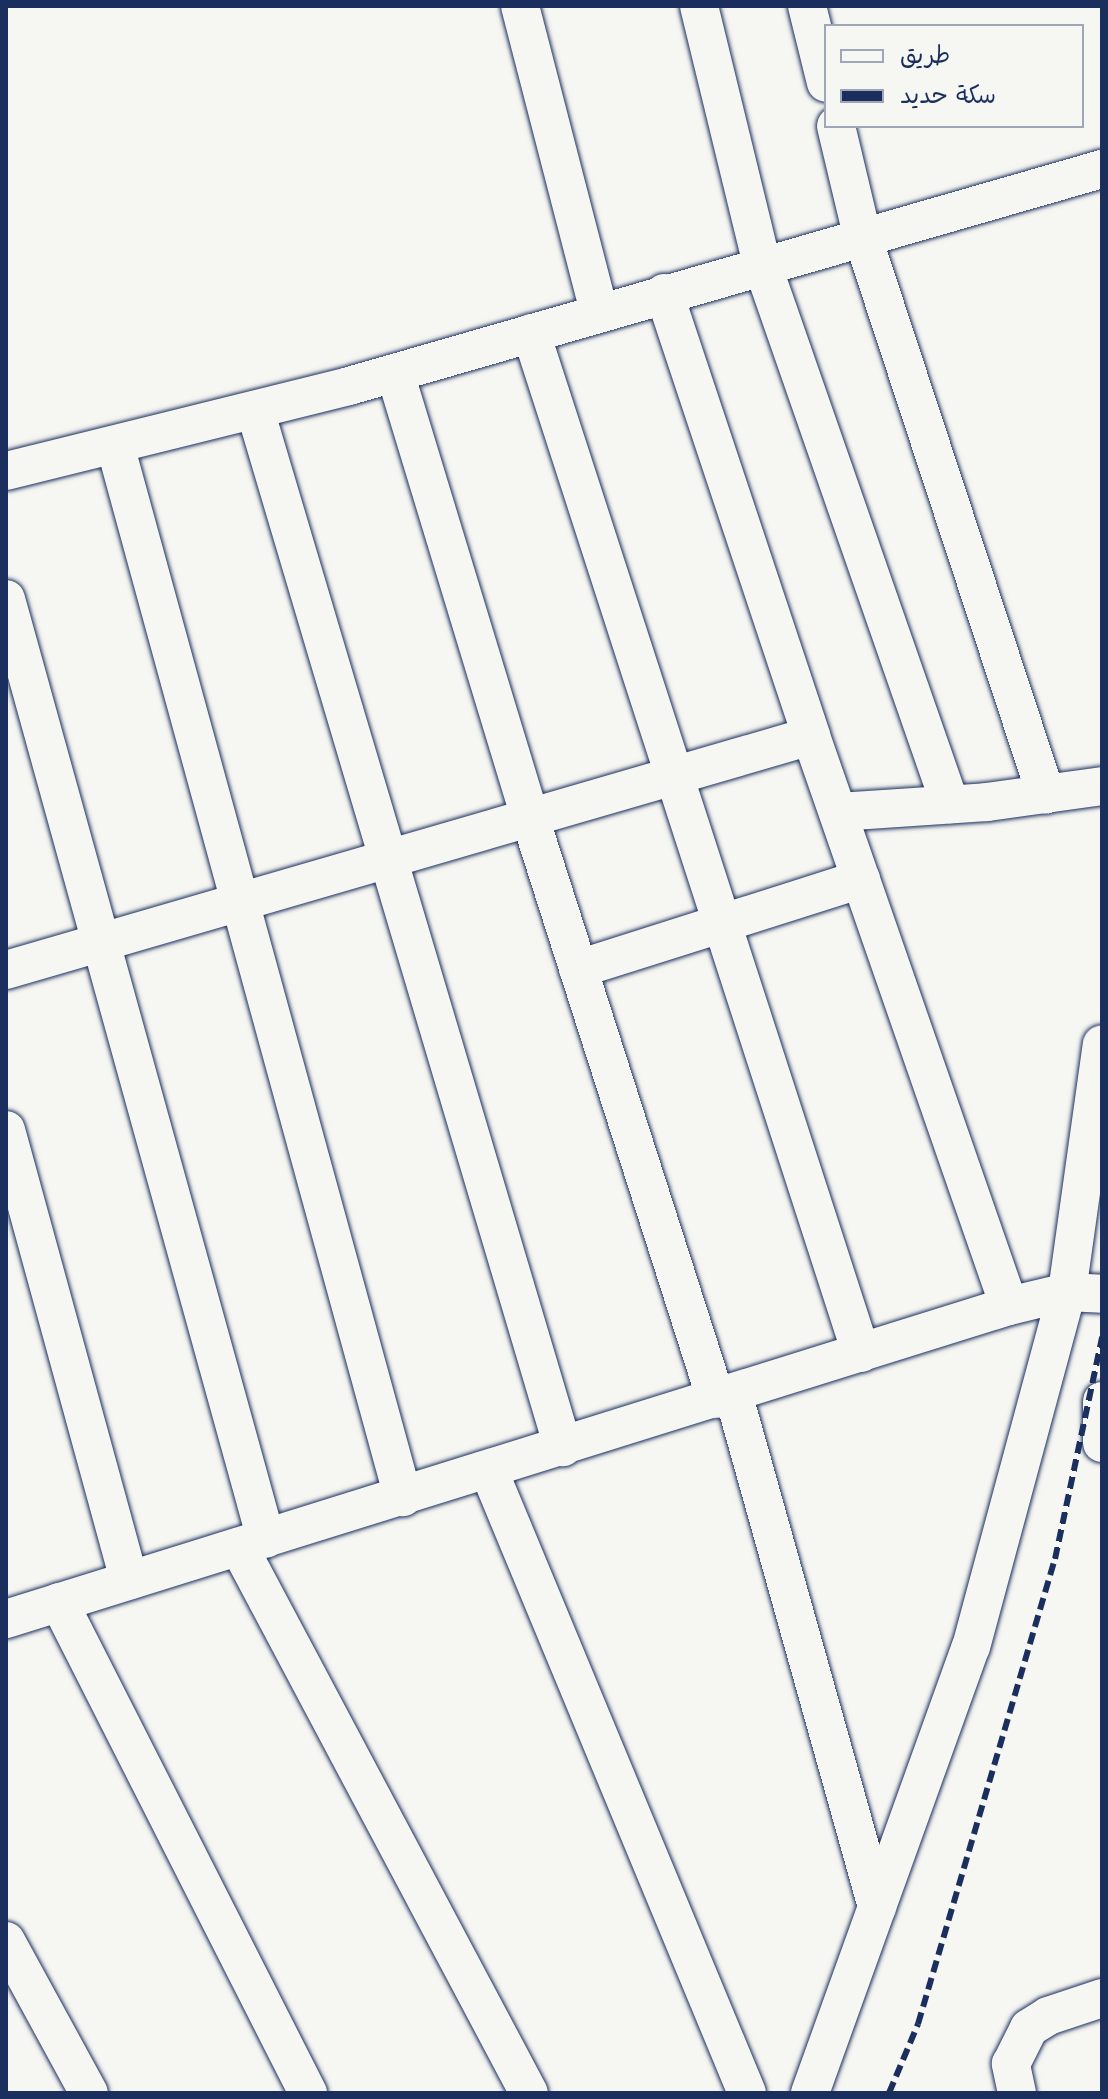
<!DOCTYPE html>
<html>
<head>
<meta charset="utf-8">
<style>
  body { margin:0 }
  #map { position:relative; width:1108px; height:2099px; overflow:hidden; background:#f6f6f2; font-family:"Shantell Sans","Playpen Sans Arabic",sans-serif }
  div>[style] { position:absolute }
  .roads { filter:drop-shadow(0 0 2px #1b2f5e) drop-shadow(0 0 2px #1b2f5e) }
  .minor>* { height:38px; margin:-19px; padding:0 19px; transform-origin:19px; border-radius:19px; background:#f6f6f2 }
  .rail>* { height:6px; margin-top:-3px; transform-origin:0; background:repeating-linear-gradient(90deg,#1b2f5e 0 12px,transparent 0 18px) }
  span { translate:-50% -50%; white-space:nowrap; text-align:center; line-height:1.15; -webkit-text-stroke:7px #f6f6f2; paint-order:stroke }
  .frame { position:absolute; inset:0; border:8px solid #1b2f5e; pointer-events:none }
  .legend { position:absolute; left:824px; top:24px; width:260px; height:104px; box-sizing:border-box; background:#f6f6f2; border:2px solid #9ea6b7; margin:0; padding:10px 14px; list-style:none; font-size:24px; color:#1b2f5e }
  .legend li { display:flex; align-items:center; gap:16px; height:40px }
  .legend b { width:40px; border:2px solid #9ea6b7 }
</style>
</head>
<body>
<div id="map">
  <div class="roads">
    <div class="minor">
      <div style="left:520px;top:6px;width:316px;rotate:75.5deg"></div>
      <div style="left:699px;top:6px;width:266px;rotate:76.3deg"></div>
      <div style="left:762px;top:264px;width:572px;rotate:70.8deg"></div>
      <div style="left:807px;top:6px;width:79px;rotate:76.1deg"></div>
      <div style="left:836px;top:126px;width:112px;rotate:76.6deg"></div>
      <div style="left:862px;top:235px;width:589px;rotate:71.81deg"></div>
      <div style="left:664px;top:293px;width:467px;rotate:71.6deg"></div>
      <div style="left:811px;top:736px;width:603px;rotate:70.84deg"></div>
      <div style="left:531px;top:333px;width:1072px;rotate:72.07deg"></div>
      <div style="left:395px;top:373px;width:465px;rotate:73.1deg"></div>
      <div style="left:530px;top:818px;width:610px;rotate:72.25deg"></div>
      <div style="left:255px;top:410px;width:1082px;rotate:73.46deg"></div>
      <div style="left:115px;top:445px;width:1091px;rotate:74.69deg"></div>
      <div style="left:6px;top:471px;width:353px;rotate:-13.9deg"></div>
      <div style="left:349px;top:386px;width:784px;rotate:-16.08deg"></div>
      <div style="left:6px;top:599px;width:975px;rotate:74.54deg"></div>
      <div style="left:838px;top:812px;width:149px;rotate:-3.8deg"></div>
      <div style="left:987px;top:802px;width:116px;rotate:-7.9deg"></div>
      <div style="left:578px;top:969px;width:297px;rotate:-17.6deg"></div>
      <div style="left:6px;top:970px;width:838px;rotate:-16.21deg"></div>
      <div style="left:6px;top:1130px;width:467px;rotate:74.7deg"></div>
      <div style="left:733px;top:1393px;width:534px;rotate:74.35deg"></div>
      <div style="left:1102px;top:1401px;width:42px;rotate:90deg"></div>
      <div style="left:489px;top:1471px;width:673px;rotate:67.47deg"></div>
      <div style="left:239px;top:1547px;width:618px;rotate:62.03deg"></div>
      <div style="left:59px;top:1602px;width:551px;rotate:63.11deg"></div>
      <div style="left:6px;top:1619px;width:1051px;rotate:-17.33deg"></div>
      <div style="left:1009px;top:1306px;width:60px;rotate:-13.6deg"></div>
      <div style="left:1067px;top:1292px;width:35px;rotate:3deg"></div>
      <div style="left:6px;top:1941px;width:173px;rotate:61.4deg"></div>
      <div style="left:810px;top:2093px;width:474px;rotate:-70.2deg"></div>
      <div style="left:971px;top:1647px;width:368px;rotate:-74.9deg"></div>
      <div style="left:1067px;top:1292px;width:250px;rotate:-82deg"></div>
      <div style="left:1017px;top:2093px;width:30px;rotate:-102deg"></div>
      <div style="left:1011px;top:2064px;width:40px;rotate:-63.4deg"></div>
      <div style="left:1029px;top:2028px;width:22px;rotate:-32deg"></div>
      <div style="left:1048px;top:2016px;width:57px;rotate:-18.4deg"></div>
    </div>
  </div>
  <div class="rail">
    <div style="left:889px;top:2093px;width:75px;rotate:-67.2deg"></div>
    <div style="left:918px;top:2024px;width:485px;rotate:-73.6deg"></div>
    <div style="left:1055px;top:1559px;width:227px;rotate:-78deg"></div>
  </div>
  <div class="frame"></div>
  <ul class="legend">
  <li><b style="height:10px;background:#f6f6f2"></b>طريق</li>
  <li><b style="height:10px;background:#1b2f5e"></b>سكة حديد</li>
  </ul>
</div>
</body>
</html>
